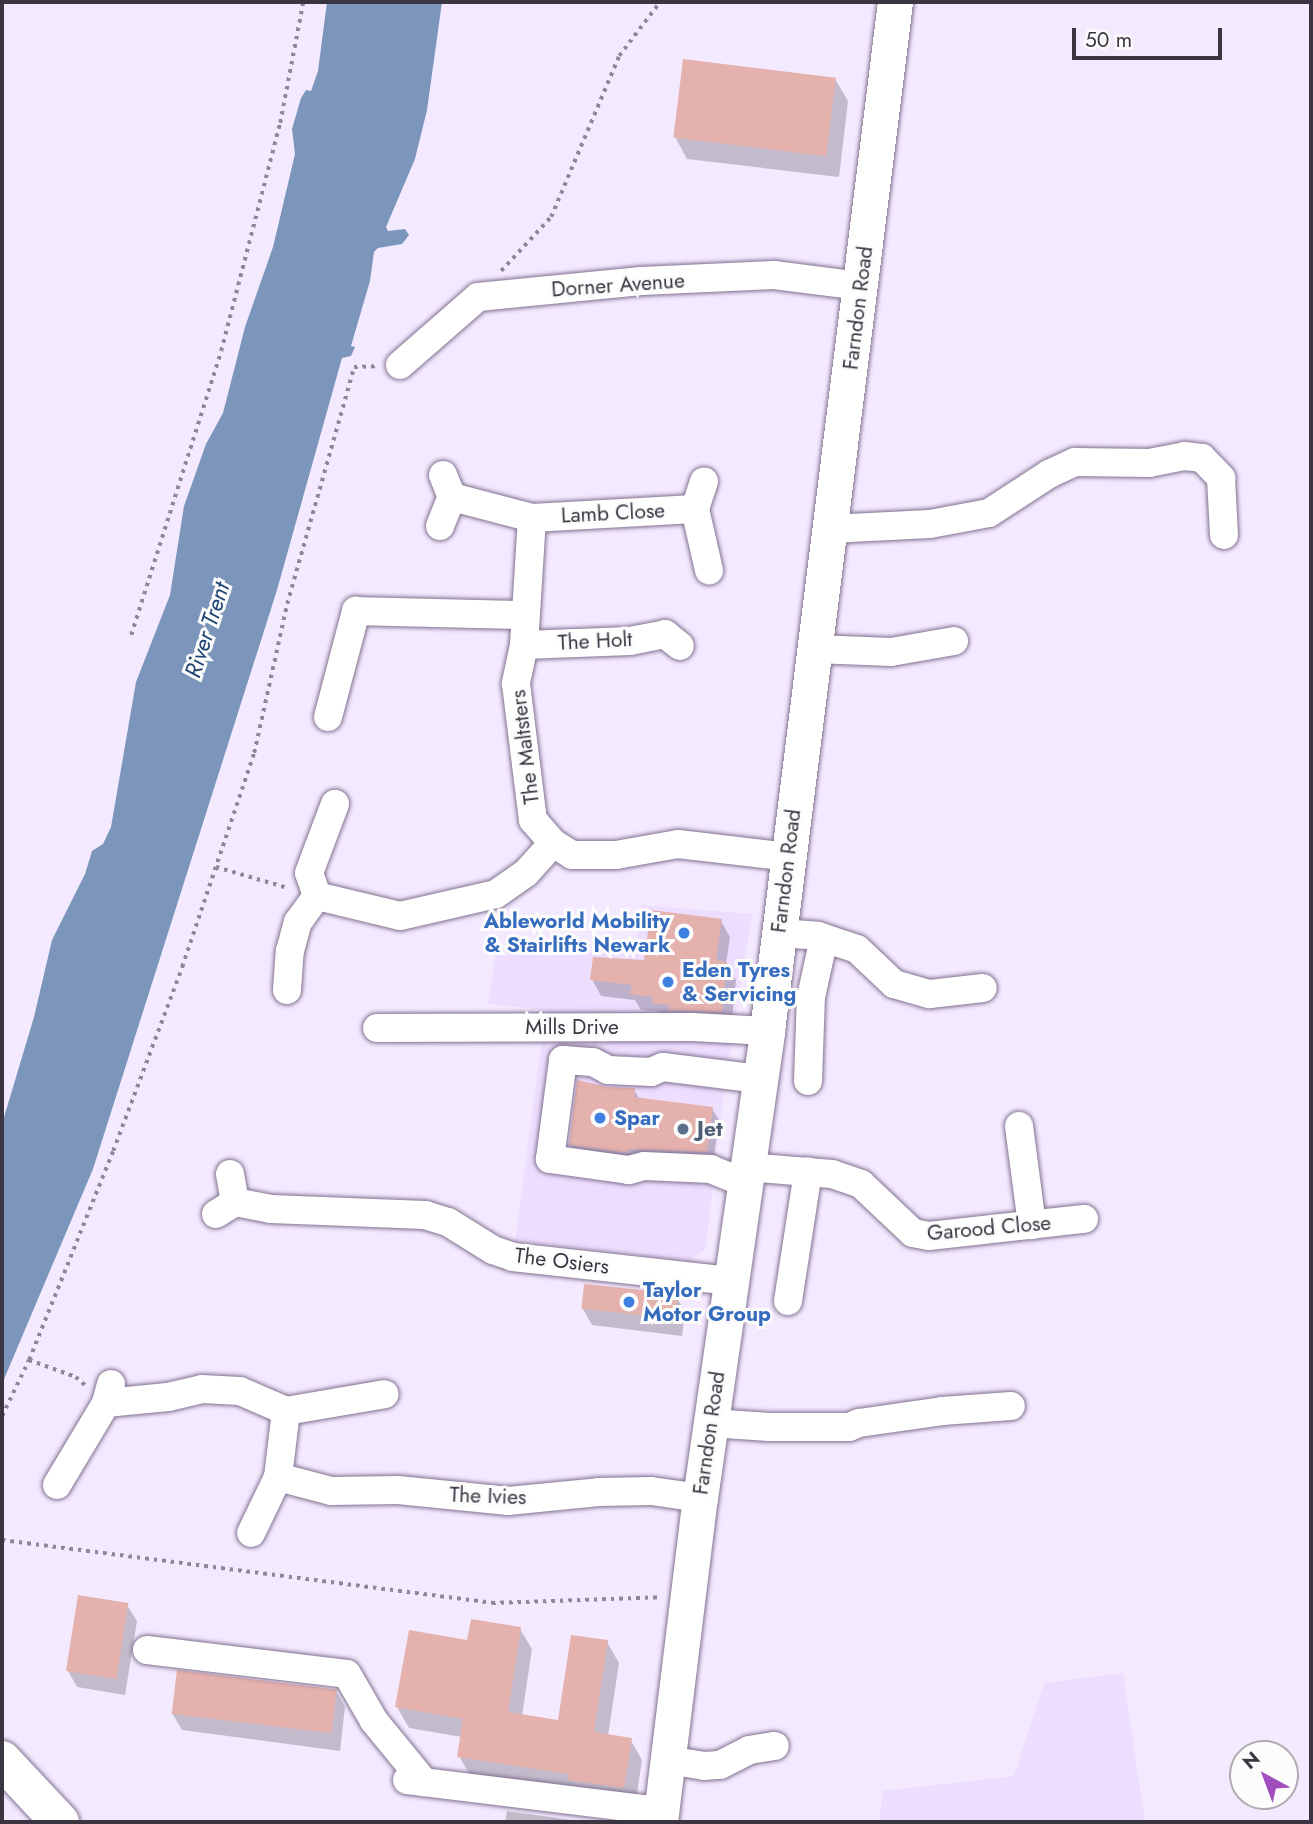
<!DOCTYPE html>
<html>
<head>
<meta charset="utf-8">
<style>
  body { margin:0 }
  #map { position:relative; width:1313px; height:1824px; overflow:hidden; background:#f4eaff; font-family:Jost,sans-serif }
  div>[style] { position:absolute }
  .built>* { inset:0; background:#edddfe }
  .water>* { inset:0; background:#7b96ba }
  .shadow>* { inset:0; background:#0003 }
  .building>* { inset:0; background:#e5b1ad; transform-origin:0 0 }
  .path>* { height:3.5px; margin-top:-1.75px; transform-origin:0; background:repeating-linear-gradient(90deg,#8f8797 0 3.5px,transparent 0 8.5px) }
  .roads { filter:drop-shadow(0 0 2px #827290) drop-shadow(0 0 2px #827290) }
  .minor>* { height:28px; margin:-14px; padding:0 14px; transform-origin:14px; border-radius:14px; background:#fff }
  .major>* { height:35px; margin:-17.5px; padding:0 17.5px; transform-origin:17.5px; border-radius:17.5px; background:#fff }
  .highway>* { height:38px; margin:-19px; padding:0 19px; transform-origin:19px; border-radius:19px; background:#fff }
  .dots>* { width:19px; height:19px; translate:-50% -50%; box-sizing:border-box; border:4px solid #fcfcfc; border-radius:50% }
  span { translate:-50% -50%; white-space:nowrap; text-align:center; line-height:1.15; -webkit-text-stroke:6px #fcfcfc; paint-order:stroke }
  .street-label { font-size:21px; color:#3b3542 }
  .shop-label { font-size:21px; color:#366cbe; font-weight:700 }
  .right { translate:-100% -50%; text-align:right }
  .left { translate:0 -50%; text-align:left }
  .service-label { font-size:21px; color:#4e5e75; font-weight:700 }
  .water-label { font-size:23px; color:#1e4473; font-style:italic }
  .frame { position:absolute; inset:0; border:4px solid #3b3542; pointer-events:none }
  .north { position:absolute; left:1229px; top:1740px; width:70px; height:70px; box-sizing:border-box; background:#fcfcfc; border:2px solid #afacb2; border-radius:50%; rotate:319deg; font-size:19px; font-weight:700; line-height:28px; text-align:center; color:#3b3542 }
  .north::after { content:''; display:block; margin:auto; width:24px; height:32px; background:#a04ebe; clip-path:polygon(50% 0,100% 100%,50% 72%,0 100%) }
  .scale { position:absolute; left:1072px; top:28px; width:150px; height:32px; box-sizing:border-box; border:4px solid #3b3542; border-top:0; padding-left:9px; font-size:21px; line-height:24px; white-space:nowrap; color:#3b3542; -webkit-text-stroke:5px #fcfcfc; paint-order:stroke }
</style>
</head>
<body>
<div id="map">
  <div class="built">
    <div style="clip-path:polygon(641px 905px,752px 914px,722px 1106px,706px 1248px,690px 1261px,515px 1241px,546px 1010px,488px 1004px,496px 952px,636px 953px)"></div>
    <div style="clip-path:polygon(1123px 1673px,1145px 1822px,879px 1822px,883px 1791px,1014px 1776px,1044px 1683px)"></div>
  </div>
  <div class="water">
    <div style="clip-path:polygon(327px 2px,442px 2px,427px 110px,415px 159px,386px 227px,388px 231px,405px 229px,409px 235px,402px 244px,378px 248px,374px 252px,370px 281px,351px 346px,355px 347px,351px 356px,342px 358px,277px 590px,93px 1169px,2px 1384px,2px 1124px,34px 1017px,52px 940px,85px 874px,92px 851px,103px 844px,111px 827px,136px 682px,170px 595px,184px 506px,206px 444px,223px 413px,245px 327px,273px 247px,295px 154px,292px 129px,301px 98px,306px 90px,311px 91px,318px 71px)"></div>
  </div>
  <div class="shadow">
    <div style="clip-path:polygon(835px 79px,848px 101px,839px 177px,687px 159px,675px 137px)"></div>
    <div style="clip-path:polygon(721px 921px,730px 937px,726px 964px,736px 980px,731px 1028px,663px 1019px,660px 1012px,641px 1010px,635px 1000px,601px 996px,592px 979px,646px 962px)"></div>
    <div style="clip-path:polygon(607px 1088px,634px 1090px,640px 1100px,712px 1109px,719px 1120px,713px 1164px,577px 1156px,570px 1144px)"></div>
    <div style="clip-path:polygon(676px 1296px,685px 1312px,682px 1336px,592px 1325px,583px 1309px)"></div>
    <div style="clip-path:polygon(127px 1605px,137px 1621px,125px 1695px,77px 1687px,68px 1671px)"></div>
    <div style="clip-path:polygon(520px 1629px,532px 1649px,522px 1716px,559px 1722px,607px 1642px,619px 1663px,608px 1736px,630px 1739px,642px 1760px,635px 1808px,471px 1777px,459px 1756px,462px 1737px,409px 1728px,397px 1707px,469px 1642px)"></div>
    <div style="clip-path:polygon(336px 1691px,345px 1707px,340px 1751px,182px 1730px,172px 1713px)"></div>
    <div style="clip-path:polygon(507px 1811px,572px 1820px,573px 1822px,505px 1822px)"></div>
  </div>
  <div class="building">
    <div style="left:683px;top:59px;width:154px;height:79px;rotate:7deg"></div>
    <div style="clip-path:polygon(651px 910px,722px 919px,716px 960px,727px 962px,722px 1012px,668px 1010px,670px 1005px,652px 1003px,653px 997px,630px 994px,632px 985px,590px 980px,593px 957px,644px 960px)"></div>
    <div style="clip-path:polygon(577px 1080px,607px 1087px,635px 1088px,634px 1097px,713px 1107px,707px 1152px,629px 1149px,628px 1153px,569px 1145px)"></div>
    <div style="left:584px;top:1284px;width:94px;height:25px;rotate:6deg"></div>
    <div style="left:78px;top:1595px;width:51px;height:77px;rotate:9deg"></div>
    <div style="clip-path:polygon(471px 1619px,521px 1627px,508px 1712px,558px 1720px,571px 1635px,608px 1640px,594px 1732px,632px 1738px,624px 1788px,568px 1780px,569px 1774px,457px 1757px,463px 1719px,395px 1707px,409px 1630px,467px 1640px)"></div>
    <div style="left:177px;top:1670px;width:161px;height:44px;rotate:7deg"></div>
  </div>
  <div class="path">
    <div style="left:501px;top:271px;width:74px;rotate:-47.2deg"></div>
    <div style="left:551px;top:217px;width:175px;rotate:-67.1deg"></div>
    <div style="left:619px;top:56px;width:68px;rotate:-52.8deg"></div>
    <div style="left:131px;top:635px;width:298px;rotate:-72.4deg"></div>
    <div style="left:221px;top:351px;width:236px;rotate:-75.5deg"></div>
    <div style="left:280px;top:123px;width:123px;rotate:-79.2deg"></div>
    <div style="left:216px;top:867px;width:75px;rotate:16.3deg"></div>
    <div style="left:29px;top:1360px;width:50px;rotate:19.9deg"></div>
    <div style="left:76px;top:1377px;width:15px;rotate:42deg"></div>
    <div style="left:2px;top:1416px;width:62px;rotate:-64.3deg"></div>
    <div style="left:29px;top:1360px;width:225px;rotate:-68.1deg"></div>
    <div style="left:113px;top:1151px;width:197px;rotate:-69.4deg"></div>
    <div style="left:182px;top:967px;width:226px;rotate:-71.4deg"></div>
    <div style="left:254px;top:753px;width:153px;rotate:-77.5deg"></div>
    <div style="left:287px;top:604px;width:246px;rotate:-74.2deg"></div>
    <div style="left:354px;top:367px;width:23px;rotate:-2deg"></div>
    <div style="left:2px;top:1540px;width:494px;rotate:7.3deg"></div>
    <div style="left:492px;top:1603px;width:168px;rotate:-2deg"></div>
  </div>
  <div class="roads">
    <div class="minor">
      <div style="left:400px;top:365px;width:103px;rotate:-41.1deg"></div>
      <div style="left:478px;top:297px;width:164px;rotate:-5.6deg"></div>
      <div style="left:641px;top:281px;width:133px;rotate:-2.6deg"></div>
      <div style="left:774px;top:275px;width:88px;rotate:7.2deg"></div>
      <div style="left:443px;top:475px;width:24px;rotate:68deg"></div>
      <div style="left:452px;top:497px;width:83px;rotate:14.7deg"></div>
      <div style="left:532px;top:518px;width:163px;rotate:-3.2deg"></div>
      <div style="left:695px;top:509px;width:29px;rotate:-72deg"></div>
      <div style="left:695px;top:509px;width:63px;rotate:77.1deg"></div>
      <div style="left:532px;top:518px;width:127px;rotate:93.6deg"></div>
      <div style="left:524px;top:645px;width:40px;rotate:102deg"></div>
      <div style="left:516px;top:684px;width:137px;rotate:82.9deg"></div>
      <div style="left:533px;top:820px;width:30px;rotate:49deg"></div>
      <div style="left:553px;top:843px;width:22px;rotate:32deg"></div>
      <div style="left:572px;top:855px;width:44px"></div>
      <div style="left:616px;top:855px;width:63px;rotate:-10.1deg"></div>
      <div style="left:678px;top:844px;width:111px;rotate:6.7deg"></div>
      <div style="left:440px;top:526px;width:31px;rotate:-68deg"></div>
      <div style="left:830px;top:529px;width:100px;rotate:-2.9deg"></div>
      <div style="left:930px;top:524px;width:60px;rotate:-10.6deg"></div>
      <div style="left:989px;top:513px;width:72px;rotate:-33deg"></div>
      <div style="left:1049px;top:474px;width:29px;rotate:-25deg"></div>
      <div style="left:1075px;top:462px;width:74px;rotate:0.8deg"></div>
      <div style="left:1149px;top:463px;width:36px;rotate:-11deg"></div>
      <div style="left:1184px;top:456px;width:18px;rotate:6deg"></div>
      <div style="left:1202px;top:458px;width:28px;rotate:46deg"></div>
      <div style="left:1221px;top:478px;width:57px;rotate:87deg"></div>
      <div style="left:524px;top:645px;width:106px;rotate:-2.2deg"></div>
      <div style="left:630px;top:641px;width:36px;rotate:-11deg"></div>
      <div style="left:665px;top:634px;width:19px;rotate:39deg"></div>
      <div style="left:815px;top:649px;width:76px;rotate:2.3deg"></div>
      <div style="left:891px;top:652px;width:64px;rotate:-9.9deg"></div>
      <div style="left:328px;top:717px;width:110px;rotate:-75.2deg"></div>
      <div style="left:356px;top:611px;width:169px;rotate:1.4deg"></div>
      <div style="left:317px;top:896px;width:24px;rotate:-109deg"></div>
      <div style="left:309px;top:873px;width:74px;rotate:-69.4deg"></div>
      <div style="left:779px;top:933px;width:39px;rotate:4deg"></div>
      <div style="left:818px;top:936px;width:41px;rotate:18.4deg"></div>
      <div style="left:857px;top:949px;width:51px;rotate:43.4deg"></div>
      <div style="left:894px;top:984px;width:37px;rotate:16deg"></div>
      <div style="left:930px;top:994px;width:53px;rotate:-6.5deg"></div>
      <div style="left:287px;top:990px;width:39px;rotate:-86deg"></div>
      <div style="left:290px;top:951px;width:30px;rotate:-75deg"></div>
      <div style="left:298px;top:922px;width:32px;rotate:-54deg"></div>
      <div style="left:317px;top:896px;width:85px;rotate:13.5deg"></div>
      <div style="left:400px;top:916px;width:98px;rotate:-12.9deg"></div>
      <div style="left:496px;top:894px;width:37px;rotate:-35deg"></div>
      <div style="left:526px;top:873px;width:40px;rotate:-48deg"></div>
      <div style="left:377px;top:1028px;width:316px;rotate:-0.2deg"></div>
      <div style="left:693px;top:1027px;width:74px;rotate:3.1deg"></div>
      <div style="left:808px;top:1081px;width:84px;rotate:-88deg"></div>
      <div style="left:811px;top:997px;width:60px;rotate:-77.6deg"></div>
      <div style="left:1019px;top:1126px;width:100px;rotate:82.5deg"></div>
      <div style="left:747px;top:1167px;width:85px;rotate:4.7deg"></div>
      <div style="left:832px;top:1174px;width:31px;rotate:19deg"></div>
      <div style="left:861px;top:1184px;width:71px;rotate:43.3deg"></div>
      <div style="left:913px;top:1233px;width:16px;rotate:11deg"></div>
      <div style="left:929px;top:1236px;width:156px;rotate:-6.3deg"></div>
      <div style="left:230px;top:1174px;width:28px;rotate:80deg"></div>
      <div style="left:745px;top:1183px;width:37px;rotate:-158deg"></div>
      <div style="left:711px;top:1169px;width:67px;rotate:-177.4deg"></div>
      <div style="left:644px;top:1166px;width:16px;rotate:165deg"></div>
      <div style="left:629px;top:1170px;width:80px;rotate:-172.1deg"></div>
      <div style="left:550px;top:1159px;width:100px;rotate:-82.5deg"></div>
      <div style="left:563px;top:1060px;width:30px;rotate:4deg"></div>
      <div style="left:593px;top:1062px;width:17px;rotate:28deg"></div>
      <div style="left:608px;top:1070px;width:43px;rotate:2.7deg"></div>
      <div style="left:651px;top:1072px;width:13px;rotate:-23deg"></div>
      <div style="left:663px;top:1067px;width:97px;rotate:7.1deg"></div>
      <div style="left:216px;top:1214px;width:22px;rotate:-32deg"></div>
      <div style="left:235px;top:1202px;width:37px;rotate:11deg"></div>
      <div style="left:271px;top:1209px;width:154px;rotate:2.2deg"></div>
      <div style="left:425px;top:1215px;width:24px;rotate:17deg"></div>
      <div style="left:448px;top:1222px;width:53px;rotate:31.9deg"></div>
      <div style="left:493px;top:1250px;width:21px;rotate:19deg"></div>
      <div style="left:513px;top:1257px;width:218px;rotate:6.3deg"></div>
      <div style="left:788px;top:1301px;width:131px;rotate:-81.2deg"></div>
      <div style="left:111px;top:1384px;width:20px;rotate:105deg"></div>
      <div style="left:106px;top:1403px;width:62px;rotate:-5.5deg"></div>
      <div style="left:168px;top:1397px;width:35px;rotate:-13deg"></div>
      <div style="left:202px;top:1389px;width:38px;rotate:3deg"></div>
      <div style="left:240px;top:1391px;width:50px;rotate:23.5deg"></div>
      <div style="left:286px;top:1411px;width:66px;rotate:96.9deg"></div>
      <div style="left:278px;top:1477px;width:62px;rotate:115.7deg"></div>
      <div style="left:286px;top:1411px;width:100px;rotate:-9.7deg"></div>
      <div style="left:711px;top:1423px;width:58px;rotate:3.9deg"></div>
      <div style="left:769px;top:1427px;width:80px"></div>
      <div style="left:849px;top:1427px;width:11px;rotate:-22deg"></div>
      <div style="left:859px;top:1423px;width:84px;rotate:-8.2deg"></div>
      <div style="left:942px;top:1411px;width:69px;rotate:-4.1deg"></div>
      <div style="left:278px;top:1477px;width:55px;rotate:14.8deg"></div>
      <div style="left:331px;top:1491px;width:67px;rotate:-0.9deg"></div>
      <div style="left:398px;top:1490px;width:111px;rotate:5.7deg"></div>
      <div style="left:508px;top:1501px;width:91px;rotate:-5.6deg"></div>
      <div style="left:599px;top:1492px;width:52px;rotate:-1.1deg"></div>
      <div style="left:651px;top:1491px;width:49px;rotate:8.1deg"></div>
      <div style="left:57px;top:1485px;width:96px;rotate:-59.1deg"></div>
      <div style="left:147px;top:1650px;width:201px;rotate:6.8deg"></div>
      <div style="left:347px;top:1674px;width:54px;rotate:60.1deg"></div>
      <div style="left:374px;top:1721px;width:79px;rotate:50.7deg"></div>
      <div style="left:667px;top:1760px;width:37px;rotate:9deg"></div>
      <div style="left:704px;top:1766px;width:16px;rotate:-4deg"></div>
      <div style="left:720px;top:1765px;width:33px;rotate:-27deg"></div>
      <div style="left:749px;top:1750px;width:26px;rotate:-9deg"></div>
      <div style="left:407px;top:1780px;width:256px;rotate:7deg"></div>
    </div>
    <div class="major">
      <div style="left:660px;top:1822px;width:326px;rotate:-83deg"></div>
      <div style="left:700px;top:1498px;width:472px;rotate:-81.8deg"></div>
      <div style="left:767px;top:1031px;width:1037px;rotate:-82.91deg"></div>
    </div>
    <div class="highway">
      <div style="left:2px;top:1760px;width:85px;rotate:46.9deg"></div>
    </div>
  </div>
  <div class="dots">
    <div style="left:684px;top:933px;background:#3f7fe0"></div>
    <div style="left:668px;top:982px;background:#3f7fe0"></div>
    <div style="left:600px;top:1118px;background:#3f7fe0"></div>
    <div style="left:683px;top:1129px;background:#5c6f8a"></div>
    <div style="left:629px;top:1302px;background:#3f7fe0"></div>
  </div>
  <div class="street-label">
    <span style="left:618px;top:285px;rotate:-4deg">Dorner Avenue</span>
    <span style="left:858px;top:308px;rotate:-83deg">Farndon Road</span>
    <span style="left:613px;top:513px;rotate:-3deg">Lamb Close</span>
    <span style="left:595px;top:641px;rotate:-3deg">The Holt</span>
    <span style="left:525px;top:747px;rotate:-97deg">The Maltsters</span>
    <span style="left:786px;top:871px;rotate:-83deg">Farndon Road</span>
    <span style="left:572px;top:1027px">Mills Drive</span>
    <span style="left:989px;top:1228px;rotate:-5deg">Garood Close</span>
    <span style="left:562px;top:1261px;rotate:7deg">The Osiers</span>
    <span style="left:709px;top:1433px;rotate:-82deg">Farndon Road</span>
    <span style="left:488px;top:1496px;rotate:2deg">The Ivies</span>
  </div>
  <div class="shop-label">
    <span class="right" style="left:670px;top:933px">Ableworld Mobility<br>&amp; Stairlifts Newark</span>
    <span class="left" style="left:682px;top:982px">Eden Tyres<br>&amp; Servicing</span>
    <span class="left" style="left:614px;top:1118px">Spar</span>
    <span class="left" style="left:643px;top:1302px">Taylor<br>Motor Group</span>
  </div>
  <div class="service-label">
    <span class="left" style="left:697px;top:1129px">Jet</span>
  </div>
  <div class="water-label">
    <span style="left:207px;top:630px;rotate:-72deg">River Trent</span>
  </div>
  <div class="frame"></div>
  <div class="north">N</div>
  <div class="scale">50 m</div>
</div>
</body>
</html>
